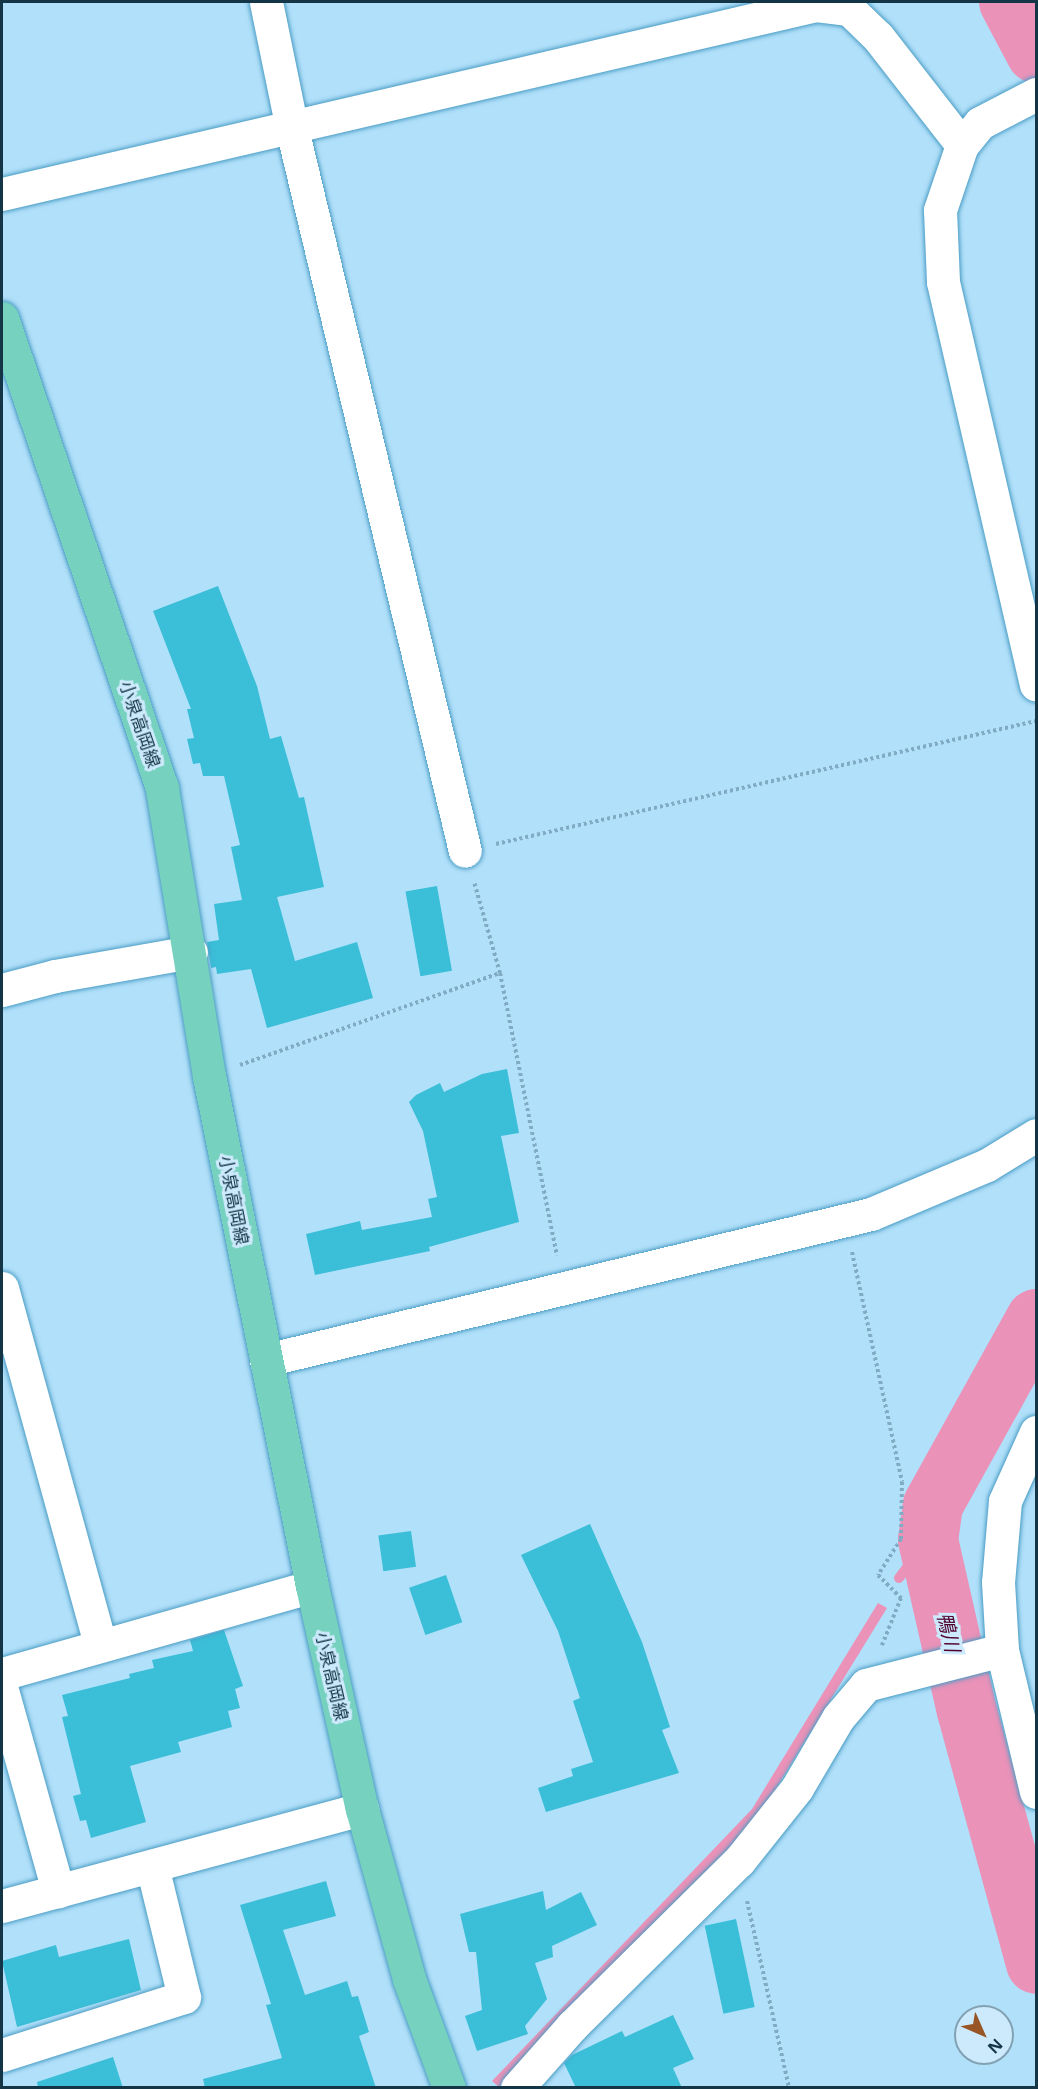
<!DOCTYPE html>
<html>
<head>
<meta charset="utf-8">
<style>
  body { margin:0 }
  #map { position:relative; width:1038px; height:2089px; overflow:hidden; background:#b1e0fa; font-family:"Noto Sans","Noto Sans JP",sans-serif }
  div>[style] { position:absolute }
  .water>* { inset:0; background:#ea92b8 }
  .stream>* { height:10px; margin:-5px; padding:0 5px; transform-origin:5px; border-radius:5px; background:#ea92b8 }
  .river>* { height:60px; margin:-30px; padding:0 30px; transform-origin:30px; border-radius:30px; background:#ea92b8 }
  .building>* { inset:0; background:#3bbed7; transform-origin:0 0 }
  .path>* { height:4px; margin-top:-2px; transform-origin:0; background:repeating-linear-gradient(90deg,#80abc3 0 3px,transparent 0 6px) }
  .roads { filter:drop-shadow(0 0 2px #4a9cc4) drop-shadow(0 0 2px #4a9cc4) }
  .minor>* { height:33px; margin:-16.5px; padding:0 16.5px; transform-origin:16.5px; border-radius:16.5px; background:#fff }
  .major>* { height:33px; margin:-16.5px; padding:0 16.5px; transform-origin:16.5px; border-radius:16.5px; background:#76d1be }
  span { translate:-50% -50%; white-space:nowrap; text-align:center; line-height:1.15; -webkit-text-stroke:6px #cceafc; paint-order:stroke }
  .street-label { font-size:18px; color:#133546 }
  .water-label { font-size:20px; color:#50012e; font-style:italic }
  .frame { position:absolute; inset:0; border:3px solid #133546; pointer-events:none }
  .north { position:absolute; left:954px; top:2005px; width:60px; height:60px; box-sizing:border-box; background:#cceafc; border:2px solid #82a2b3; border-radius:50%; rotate:135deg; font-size:16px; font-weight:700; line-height:24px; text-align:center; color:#133546 }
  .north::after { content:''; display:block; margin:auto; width:21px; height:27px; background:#985526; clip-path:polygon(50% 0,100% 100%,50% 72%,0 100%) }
</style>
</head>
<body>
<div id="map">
  <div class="water">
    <div style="clip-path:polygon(878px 1603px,887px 1608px,767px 1803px,733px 1845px,499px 2087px,492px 2081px,752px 1809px)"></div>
  </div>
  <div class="stream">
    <div style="left:899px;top:1578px;width:48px;rotate:-52.7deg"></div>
  </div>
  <div class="river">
    <div style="left:1009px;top:2px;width:58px;rotate:62.1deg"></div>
    <div style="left:1036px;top:1319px;width:213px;rotate:119deg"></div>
    <div style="left:933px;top:1505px;width:35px;rotate:98deg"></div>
    <div style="left:928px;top:1540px;width:175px;rotate:77.2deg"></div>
    <div style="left:967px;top:1711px;width:262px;rotate:74.7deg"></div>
  </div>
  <div class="building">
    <div style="clip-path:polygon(218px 586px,257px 686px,270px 739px,281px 736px,299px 798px,304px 797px,324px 887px,277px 897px,295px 961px,357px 942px,373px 998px,267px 1028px,251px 969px,217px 974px,216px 967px,211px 968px,207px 942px,219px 940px,214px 904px,242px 900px,231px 847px,240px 845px,224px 776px,203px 776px,200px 763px,193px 764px,187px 739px,194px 738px,187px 709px,191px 709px,153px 611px)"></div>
    <div style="left:437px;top:886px;width:86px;height:32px;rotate:80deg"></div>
    <div style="clip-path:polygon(507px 1069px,519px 1133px,501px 1136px,519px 1222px,429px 1247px,430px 1251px,315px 1275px,306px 1234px,360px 1221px,362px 1230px,432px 1217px,428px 1199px,437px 1197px,423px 1131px,409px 1102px,416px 1095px,440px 1083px,444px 1092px,482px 1074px)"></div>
    <div style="clip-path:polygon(590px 1524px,642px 1642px,670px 1727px,662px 1730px,679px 1773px,546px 1812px,538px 1788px,573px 1776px,571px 1769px,593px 1762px,573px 1701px,580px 1698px,558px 1631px,521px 1555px)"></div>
    <div style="left:411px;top:1531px;width:36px;height:33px;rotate:82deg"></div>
    <div style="left:446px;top:1575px;width:50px;height:39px;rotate:71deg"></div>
    <div style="clip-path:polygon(224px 1630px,243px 1686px,235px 1689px,240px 1708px,228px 1711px,232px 1727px,178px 1742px,181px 1752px,130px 1766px,146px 1822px,91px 1838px,86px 1820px,80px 1821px,73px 1796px,81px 1794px,62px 1717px,68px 1716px,62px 1695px,130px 1678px,129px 1674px,154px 1668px,152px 1660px,193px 1651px,190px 1640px)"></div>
    <div style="clip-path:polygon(326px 1881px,336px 1916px,283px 1930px,305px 1995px,347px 1981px,352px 1997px,358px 1996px,369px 2032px,359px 2036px,376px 2088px,205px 2088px,203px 2079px,282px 2058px,266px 2005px,271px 2004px,240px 1905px)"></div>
    <div style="clip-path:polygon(543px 1891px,546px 1910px,581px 1892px,597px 1925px,552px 1946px,553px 1957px,535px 1963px,547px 1999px,525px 2026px,528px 2034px,477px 2051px,465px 2016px,482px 2010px,476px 1952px,469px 1952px,460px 1914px)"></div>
    <div style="left:736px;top:1919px;width:90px;height:32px;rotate:78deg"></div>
    <div style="clip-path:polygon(129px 1939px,141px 1990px,17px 2027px,2px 1961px,56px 1945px,59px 1957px)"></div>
    <div style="clip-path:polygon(673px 2015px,694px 2059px,673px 2068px,682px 2088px,576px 2088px,564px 2063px,572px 2055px,622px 2031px,625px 2037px)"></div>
    <div style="clip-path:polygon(113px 2057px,123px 2088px,38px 2088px,37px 2082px)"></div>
  </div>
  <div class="path">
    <div style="left:496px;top:844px;width:554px;rotate:-12.83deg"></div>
    <div style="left:500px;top:973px;width:288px;rotate:78.6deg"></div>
    <div style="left:240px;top:1065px;width:276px;rotate:-19.5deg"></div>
    <div style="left:500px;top:973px;width:95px;rotate:-105.9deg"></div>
    <div style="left:852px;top:1252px;width:235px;rotate:77.7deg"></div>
    <div style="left:902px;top:1482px;width:57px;rotate:91deg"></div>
    <div style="left:901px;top:1539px;width:43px;rotate:122.6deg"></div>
    <div style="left:878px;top:1575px;width:33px;rotate:45deg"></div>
    <div style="left:901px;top:1598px;width:51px;rotate:112deg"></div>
    <div style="left:747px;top:1901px;width:192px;rotate:77.3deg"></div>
  </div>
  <div class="roads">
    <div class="minor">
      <div style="left:266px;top:2px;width:130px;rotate:78.4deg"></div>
      <div style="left:292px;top:129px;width:742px;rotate:76.53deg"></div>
      <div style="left:1036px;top:94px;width:63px;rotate:152.6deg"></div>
      <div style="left:980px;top:123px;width:28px;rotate:129deg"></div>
      <div style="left:962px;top:145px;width:69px;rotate:108.7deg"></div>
      <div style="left:940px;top:210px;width:72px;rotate:87.6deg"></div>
      <div style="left:943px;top:282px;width:413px;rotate:77deg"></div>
      <div style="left:2px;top:194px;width:836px;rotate:-13.07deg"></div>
      <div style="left:816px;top:5px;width:33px;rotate:7deg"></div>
      <div style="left:849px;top:9px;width:40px;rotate:44deg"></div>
      <div style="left:878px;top:37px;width:137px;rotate:52.1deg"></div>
      <div style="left:2px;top:990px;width:55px;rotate:-14.8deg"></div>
      <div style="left:55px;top:976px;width:138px;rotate:-10deg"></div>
      <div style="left:2px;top:1288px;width:370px;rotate:74.6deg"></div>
      <div style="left:266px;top:1360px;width:622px;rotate:-13.57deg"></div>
      <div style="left:871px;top:1214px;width:126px;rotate:-22.9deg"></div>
      <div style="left:987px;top:1165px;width:57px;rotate:-31.5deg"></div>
      <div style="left:1036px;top:1432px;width:76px;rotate:114.2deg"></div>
      <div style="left:1005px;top:1501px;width:81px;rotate:94.9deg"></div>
      <div style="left:998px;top:1582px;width:68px;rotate:86.6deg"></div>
      <div style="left:1002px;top:1650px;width:146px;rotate:76.5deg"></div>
      <div style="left:2px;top:1674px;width:322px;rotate:-15.8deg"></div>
      <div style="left:2px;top:1690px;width:209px;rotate:74.4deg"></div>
      <div style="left:2px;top:1906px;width:373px;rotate:-15.1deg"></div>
      <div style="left:2px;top:2055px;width:191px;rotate:-17.7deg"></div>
      <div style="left:184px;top:1997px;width:135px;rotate:-103.7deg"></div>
      <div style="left:517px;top:2088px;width:83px;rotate:-48.4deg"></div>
      <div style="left:572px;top:2026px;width:235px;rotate:-44.7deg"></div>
      <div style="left:739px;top:1861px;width:93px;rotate:-51.5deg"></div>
      <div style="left:797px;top:1788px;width:81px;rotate:-59.6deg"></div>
      <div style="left:838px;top:1718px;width:43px;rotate:-49.7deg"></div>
      <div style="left:866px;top:1685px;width:140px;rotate:-14.4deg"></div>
    </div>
    <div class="major">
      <div style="left:2px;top:318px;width:497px;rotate:71.2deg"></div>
      <div style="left:162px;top:789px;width:291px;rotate:80.7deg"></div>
      <div style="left:209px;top:1076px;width:520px;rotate:78.58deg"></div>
      <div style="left:312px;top:1586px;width:229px;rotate:77.4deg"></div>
      <div style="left:362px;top:1809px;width:176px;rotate:74.5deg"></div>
      <div style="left:409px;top:1979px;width:116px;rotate:69.8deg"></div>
    </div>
  </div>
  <div class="street-label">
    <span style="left:140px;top:724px;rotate:71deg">小泉高岡線</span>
    <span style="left:234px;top:1200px;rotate:79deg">小泉高岡線</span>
    <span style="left:332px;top:1676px;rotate:77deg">小泉高岡線</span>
  </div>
  <div class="water-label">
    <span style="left:949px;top:1632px;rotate:77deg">鴨川</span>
  </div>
  <div class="frame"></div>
  <div class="north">N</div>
</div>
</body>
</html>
